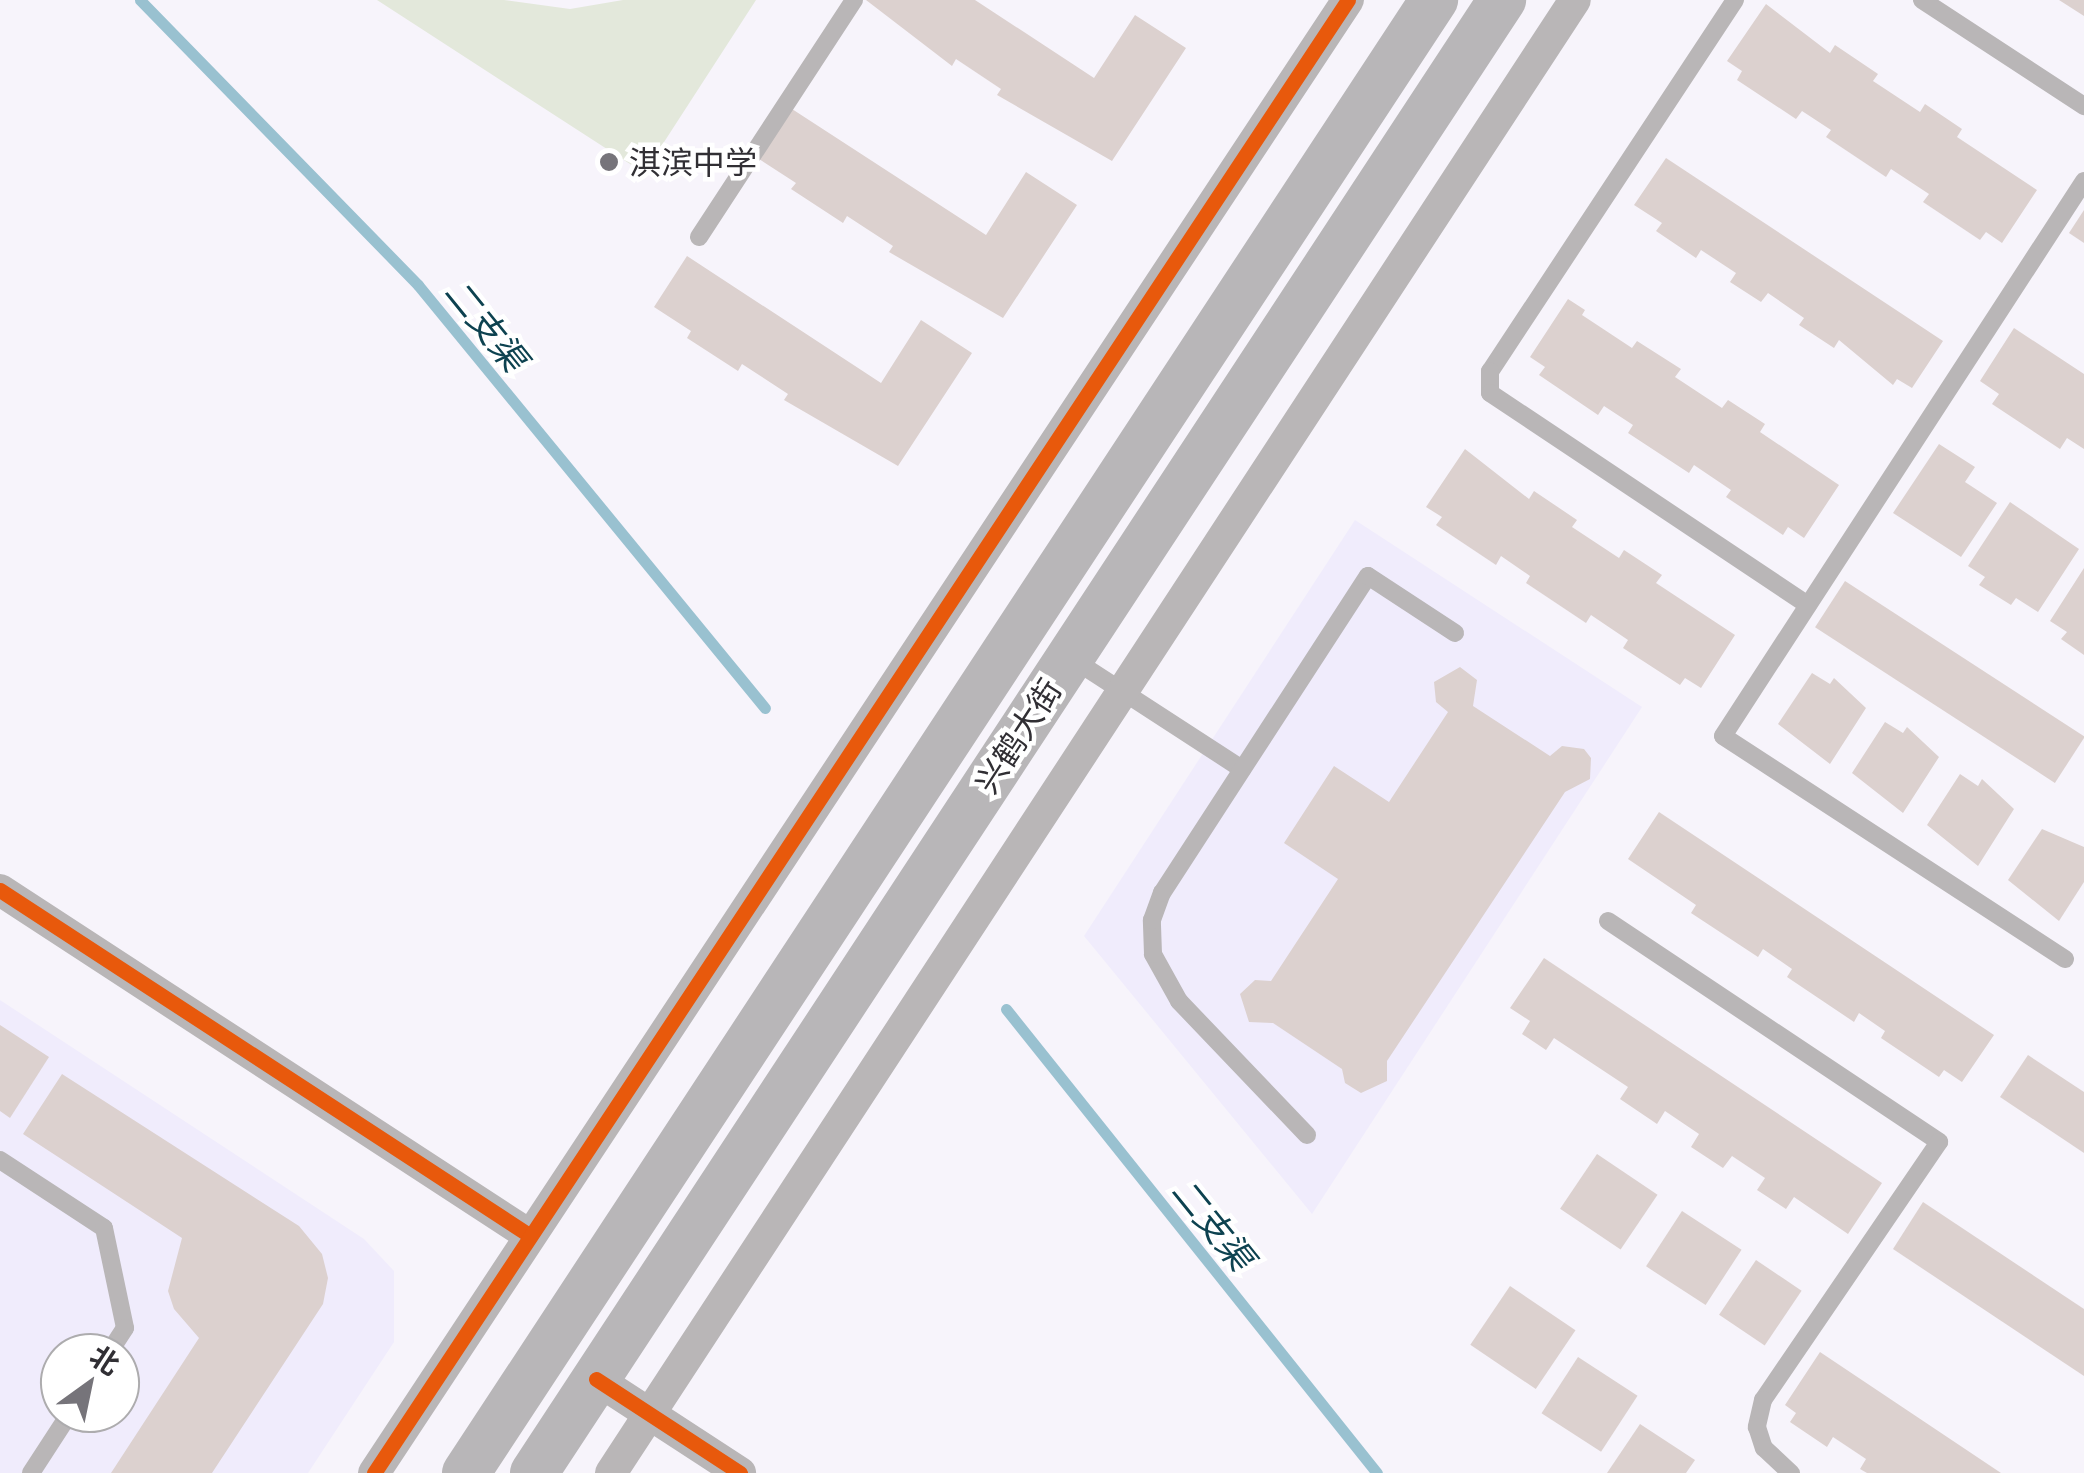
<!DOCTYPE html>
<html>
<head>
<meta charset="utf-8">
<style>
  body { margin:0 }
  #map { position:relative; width:2084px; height:1473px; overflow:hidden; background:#f7f4fb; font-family:"Open Sans","Noto Sans SC",sans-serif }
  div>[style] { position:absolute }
  .commercial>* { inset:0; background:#f0ecfc }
  .green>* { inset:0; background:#e3e8db }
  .stream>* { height:11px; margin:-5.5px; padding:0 5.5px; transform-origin:5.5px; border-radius:5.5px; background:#99c1d0 }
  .building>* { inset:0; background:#dcd1cf; transform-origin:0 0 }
  .service>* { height:18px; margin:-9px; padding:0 9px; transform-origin:9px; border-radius:9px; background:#b9b6b7 }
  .minor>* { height:32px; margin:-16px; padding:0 16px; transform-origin:16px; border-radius:16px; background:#b9b6b7 }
  .secondary>* { height:48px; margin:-24px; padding:0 24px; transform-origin:24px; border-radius:24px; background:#b8b6b8 }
  .cycleway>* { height:15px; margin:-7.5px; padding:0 7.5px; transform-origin:7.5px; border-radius:7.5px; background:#e8590c }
  .dots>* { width:28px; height:28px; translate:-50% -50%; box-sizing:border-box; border:5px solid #fff; border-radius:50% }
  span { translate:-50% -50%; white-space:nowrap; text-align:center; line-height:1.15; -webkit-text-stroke:9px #fff; paint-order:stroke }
  .poi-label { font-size:32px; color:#312f34 }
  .left { translate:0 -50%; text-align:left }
  .street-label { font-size:32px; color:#312f34 }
  .water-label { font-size:35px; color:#0d4250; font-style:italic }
  .north { position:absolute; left:40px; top:1333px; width:100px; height:100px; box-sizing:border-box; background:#fff; border:2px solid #adacae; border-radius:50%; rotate:33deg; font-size:28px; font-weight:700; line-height:40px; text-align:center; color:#312f34 }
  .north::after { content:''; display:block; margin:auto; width:35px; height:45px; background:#76747a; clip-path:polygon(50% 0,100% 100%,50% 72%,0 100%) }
</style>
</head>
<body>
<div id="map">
  <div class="commercial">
    <div style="clip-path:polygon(1355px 520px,1642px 707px,1312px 1214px,1084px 936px)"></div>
    <div style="clip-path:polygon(evenodd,0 1000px,364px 1239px,394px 1271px,394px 1342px,308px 1473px,0 1473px,0 1000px,60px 1353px,120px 1353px,120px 1413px,60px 1413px,60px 1353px)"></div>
  </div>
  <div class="green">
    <div style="clip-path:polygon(377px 0,504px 0,570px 9px,623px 0,756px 0,644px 173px)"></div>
  </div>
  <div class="stream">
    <div style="left:140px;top:0;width:398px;rotate:45.7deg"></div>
    <div style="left:418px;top:285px;width:547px;rotate:50.64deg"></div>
    <div style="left:1006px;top:1009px;width:594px;rotate:51.36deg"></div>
  </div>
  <div class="building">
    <div style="clip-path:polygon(866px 0,975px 0,1094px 78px,1135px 15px,1186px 48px,1112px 161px,997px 95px,1001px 89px,956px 59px,952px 66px)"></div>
    <div style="clip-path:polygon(2059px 0,2084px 0,2084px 16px)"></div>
    <div style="clip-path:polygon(1766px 4px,1830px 53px,1835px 45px,1878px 74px,1873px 81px,1920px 112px,1925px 104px,1962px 129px,1957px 137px,2037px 190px,2002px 243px,1986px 232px,1980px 240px,1923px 202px,1929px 194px,1891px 169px,1886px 177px,1826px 137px,1831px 130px,1802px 111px,1796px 119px,1737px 80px,1742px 71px,1727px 61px)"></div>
    <div style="clip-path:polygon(792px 109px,986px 235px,1026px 172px,1077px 205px,1003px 318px,889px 252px,893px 246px,847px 216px,843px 223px,791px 189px,796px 183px,759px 159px)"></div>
    <div style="clip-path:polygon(1666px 158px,1943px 341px,1912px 388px,1897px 379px,1893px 385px,1839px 340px,1834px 348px,1799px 325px,1804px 318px,1768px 293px,1761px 302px,1730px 282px,1736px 273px,1701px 250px,1696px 258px,1656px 231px,1662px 223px,1634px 205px)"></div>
    <div style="clip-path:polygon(2084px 210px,2084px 243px,2069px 233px)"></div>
    <div style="clip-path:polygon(687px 256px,881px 383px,921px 320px,972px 353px,898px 466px,784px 400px,788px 394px,742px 364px,738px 371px,687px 338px,691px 331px,654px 307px)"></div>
    <div style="clip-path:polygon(1568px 299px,1585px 310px,1582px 315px,1632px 348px,1637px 341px,1681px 369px,1675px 377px,1722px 408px,1728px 400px,1765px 424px,1760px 432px,1839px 485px,1804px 538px,1788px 527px,1783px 535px,1726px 497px,1731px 490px,1694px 465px,1689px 473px,1628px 433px,1633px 425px,1604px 406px,1598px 415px,1539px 375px,1545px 367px,1530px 357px)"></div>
    <div style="clip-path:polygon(2014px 328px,2084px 374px,2084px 449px,2067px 438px,2060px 449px,1992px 404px,1999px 394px,1980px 381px)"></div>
    <div style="clip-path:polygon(1939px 444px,1975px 467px,1965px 482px,1997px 503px,1961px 557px,1893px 513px)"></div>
    <div style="clip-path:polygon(1465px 449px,1529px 499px,1534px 491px,1577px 520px,1572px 527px,1619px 558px,1624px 550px,1662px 575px,1656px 583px,1735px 635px,1701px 688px,1685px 678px,1680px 685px,1623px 648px,1628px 640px,1591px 615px,1586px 623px,1526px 583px,1530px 576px,1501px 556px,1496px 565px,1436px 525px,1442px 517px,1426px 507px)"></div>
    <div style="clip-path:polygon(2010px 502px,2079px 549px,2038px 612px,2016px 598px,2011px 605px,1979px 585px,1985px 577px,1968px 566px)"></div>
    <div style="clip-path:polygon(2084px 568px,2084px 655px,2061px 639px,2067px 632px,2050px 621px)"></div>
    <div style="left:1845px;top:581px;width:286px;height:55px;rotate:33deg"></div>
    <div style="clip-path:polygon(1460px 667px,1477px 680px,1473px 706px,1550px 756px,1562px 746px,1584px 749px,1591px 758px,1590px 779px,1565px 792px,1387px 1061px,1387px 1081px,1361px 1093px,1345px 1083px,1342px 1069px,1273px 1023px,1249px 1022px,1240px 994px,1255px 980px,1271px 981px,1338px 879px,1284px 843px,1334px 766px,1389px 802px,1448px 712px,1436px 702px,1434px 682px)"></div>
    <div style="clip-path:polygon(1812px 673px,1830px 684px,1834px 678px,1866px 708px,1830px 764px,1778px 724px)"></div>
    <div style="clip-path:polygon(1885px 722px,1903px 733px,1907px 727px,1939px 757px,1903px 813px,1852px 773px)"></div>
    <div style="clip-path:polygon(1960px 774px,1978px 786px,1982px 779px,2014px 809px,1978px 866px,1927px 825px)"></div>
    <div style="clip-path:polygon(1659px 812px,1994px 1035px,1962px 1082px,1944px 1070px,1939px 1077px,1881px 1038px,1885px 1031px,1859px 1013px,1854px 1022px,1787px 977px,1792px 969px,1763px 949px,1758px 957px,1691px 913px,1696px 905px,1628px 859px)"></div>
    <div style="clip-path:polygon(2042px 829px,2084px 847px,2084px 882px,2059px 921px,2008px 880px)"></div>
    <div style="clip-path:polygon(1544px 958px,1882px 1183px,1848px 1234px,1794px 1197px,1786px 1209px,1757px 1190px,1765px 1178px,1732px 1156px,1723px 1168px,1691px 1147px,1699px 1134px,1665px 1111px,1657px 1124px,1620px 1099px,1628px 1087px,1554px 1038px,1546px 1050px,1522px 1034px,1530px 1021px,1510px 1008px)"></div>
    <div style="clip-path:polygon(0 1025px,49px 1057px,10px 1118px,0 1111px)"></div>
    <div style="clip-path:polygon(2028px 1055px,2084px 1092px,2084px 1153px,2000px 1097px)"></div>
    <div style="clip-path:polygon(62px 1074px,299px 1226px,322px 1254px,328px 1278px,323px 1304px,212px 1473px,111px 1473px,199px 1338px,174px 1309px,168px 1291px,182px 1238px,23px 1134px)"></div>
    <div style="left:1597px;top:1154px;width:73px;height:66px;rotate:34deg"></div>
    <div style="clip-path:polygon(1923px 1202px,2084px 1309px,2084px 1376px,1893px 1249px)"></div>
    <div style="left:1682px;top:1211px;width:71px;height:66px;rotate:33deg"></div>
    <div style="left:1756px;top:1260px;width:55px;height:66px;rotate:34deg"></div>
    <div style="left:1510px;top:1286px;width:79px;height:71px;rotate:34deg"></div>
    <div style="clip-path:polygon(1820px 1352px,2001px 1473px,1867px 1473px,1860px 1469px,1866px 1459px,1833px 1437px,1827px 1447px,1790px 1422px,1796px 1413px,1785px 1405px)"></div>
    <div style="left:1578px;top:1357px;width:71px;height:67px;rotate:33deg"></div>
    <div style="clip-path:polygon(1640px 1424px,1695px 1460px,1686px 1473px,1607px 1473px)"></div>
  </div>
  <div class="service">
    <div style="left:1735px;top:0;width:445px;rotate:123.4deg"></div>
    <div style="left:1490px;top:371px;width:22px;rotate:90deg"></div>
    <div style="left:1490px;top:393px;width:382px;rotate:33.7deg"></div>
    <div style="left:1922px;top:0;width:194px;rotate:33.2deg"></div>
    <div style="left:699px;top:237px;width:283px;rotate:-56.8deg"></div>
    <div style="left:1071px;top:658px;width:204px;rotate:33deg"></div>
    <div style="left:1608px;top:921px;width:398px;rotate:33.7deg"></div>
    <div style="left:1939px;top:1142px;width:312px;rotate:124.3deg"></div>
    <div style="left:1763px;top:1400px;width:28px;rotate:103deg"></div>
    <div style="left:1757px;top:1427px;width:22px;rotate:72deg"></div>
    <div style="left:1764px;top:1448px;width:37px;rotate:43deg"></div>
    <div style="left:2065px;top:959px;width:408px;rotate:-146.9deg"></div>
    <div style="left:1723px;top:736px;width:662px;rotate:-56.96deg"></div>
    <div style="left:1307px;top:1135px;width:185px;rotate:-133.7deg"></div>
    <div style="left:1179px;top:1001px;width:54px;rotate:-119deg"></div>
    <div style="left:1153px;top:954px;width:34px;rotate:-92deg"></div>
    <div style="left:1152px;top:920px;width:29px;rotate:-70deg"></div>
    <div style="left:1162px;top:893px;width:378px;rotate:-57deg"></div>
    <div style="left:1368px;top:576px;width:104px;rotate:33.2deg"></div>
    <div style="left:0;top:1160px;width:124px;rotate:33.2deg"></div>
    <div style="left:104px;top:1228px;width:102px;rotate:78.1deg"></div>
    <div style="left:125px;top:1328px;width:30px;rotate:123deg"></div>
    <div style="left:31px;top:1473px;width:72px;rotate:-57deg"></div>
  </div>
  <div class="minor">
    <div style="left:0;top:890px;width:632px;rotate:33.11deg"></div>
    <div style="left:596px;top:1379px;width:172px;rotate:33.1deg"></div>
    <div style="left:374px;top:1473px;width:1766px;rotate:-56.53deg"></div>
    <div style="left:611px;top:1473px;width:1760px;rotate:-56.8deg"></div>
  </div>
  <div class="secondary">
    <div style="left:466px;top:1473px;width:1763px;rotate:-56.69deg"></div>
    <div style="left:534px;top:1473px;width:1763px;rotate:-56.69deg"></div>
  </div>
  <div class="cycleway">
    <div style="left:0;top:890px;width:632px;rotate:33.11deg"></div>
    <div style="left:596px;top:1379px;width:172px;rotate:33.1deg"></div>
    <div style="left:374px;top:1473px;width:1766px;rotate:-56.53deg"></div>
  </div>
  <div class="dots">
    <div style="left:609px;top:162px;background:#76747a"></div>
  </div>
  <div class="poi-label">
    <span class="left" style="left:629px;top:162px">淇滨中学</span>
  </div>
  <div class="street-label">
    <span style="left:1018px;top:736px;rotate:-57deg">兴鹤大街</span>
  </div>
  <div class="water-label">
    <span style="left:486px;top:325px;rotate:51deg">二支渠</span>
    <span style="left:1213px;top:1224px;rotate:51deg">二支渠</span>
  </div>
  <div class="north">北</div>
</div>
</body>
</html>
